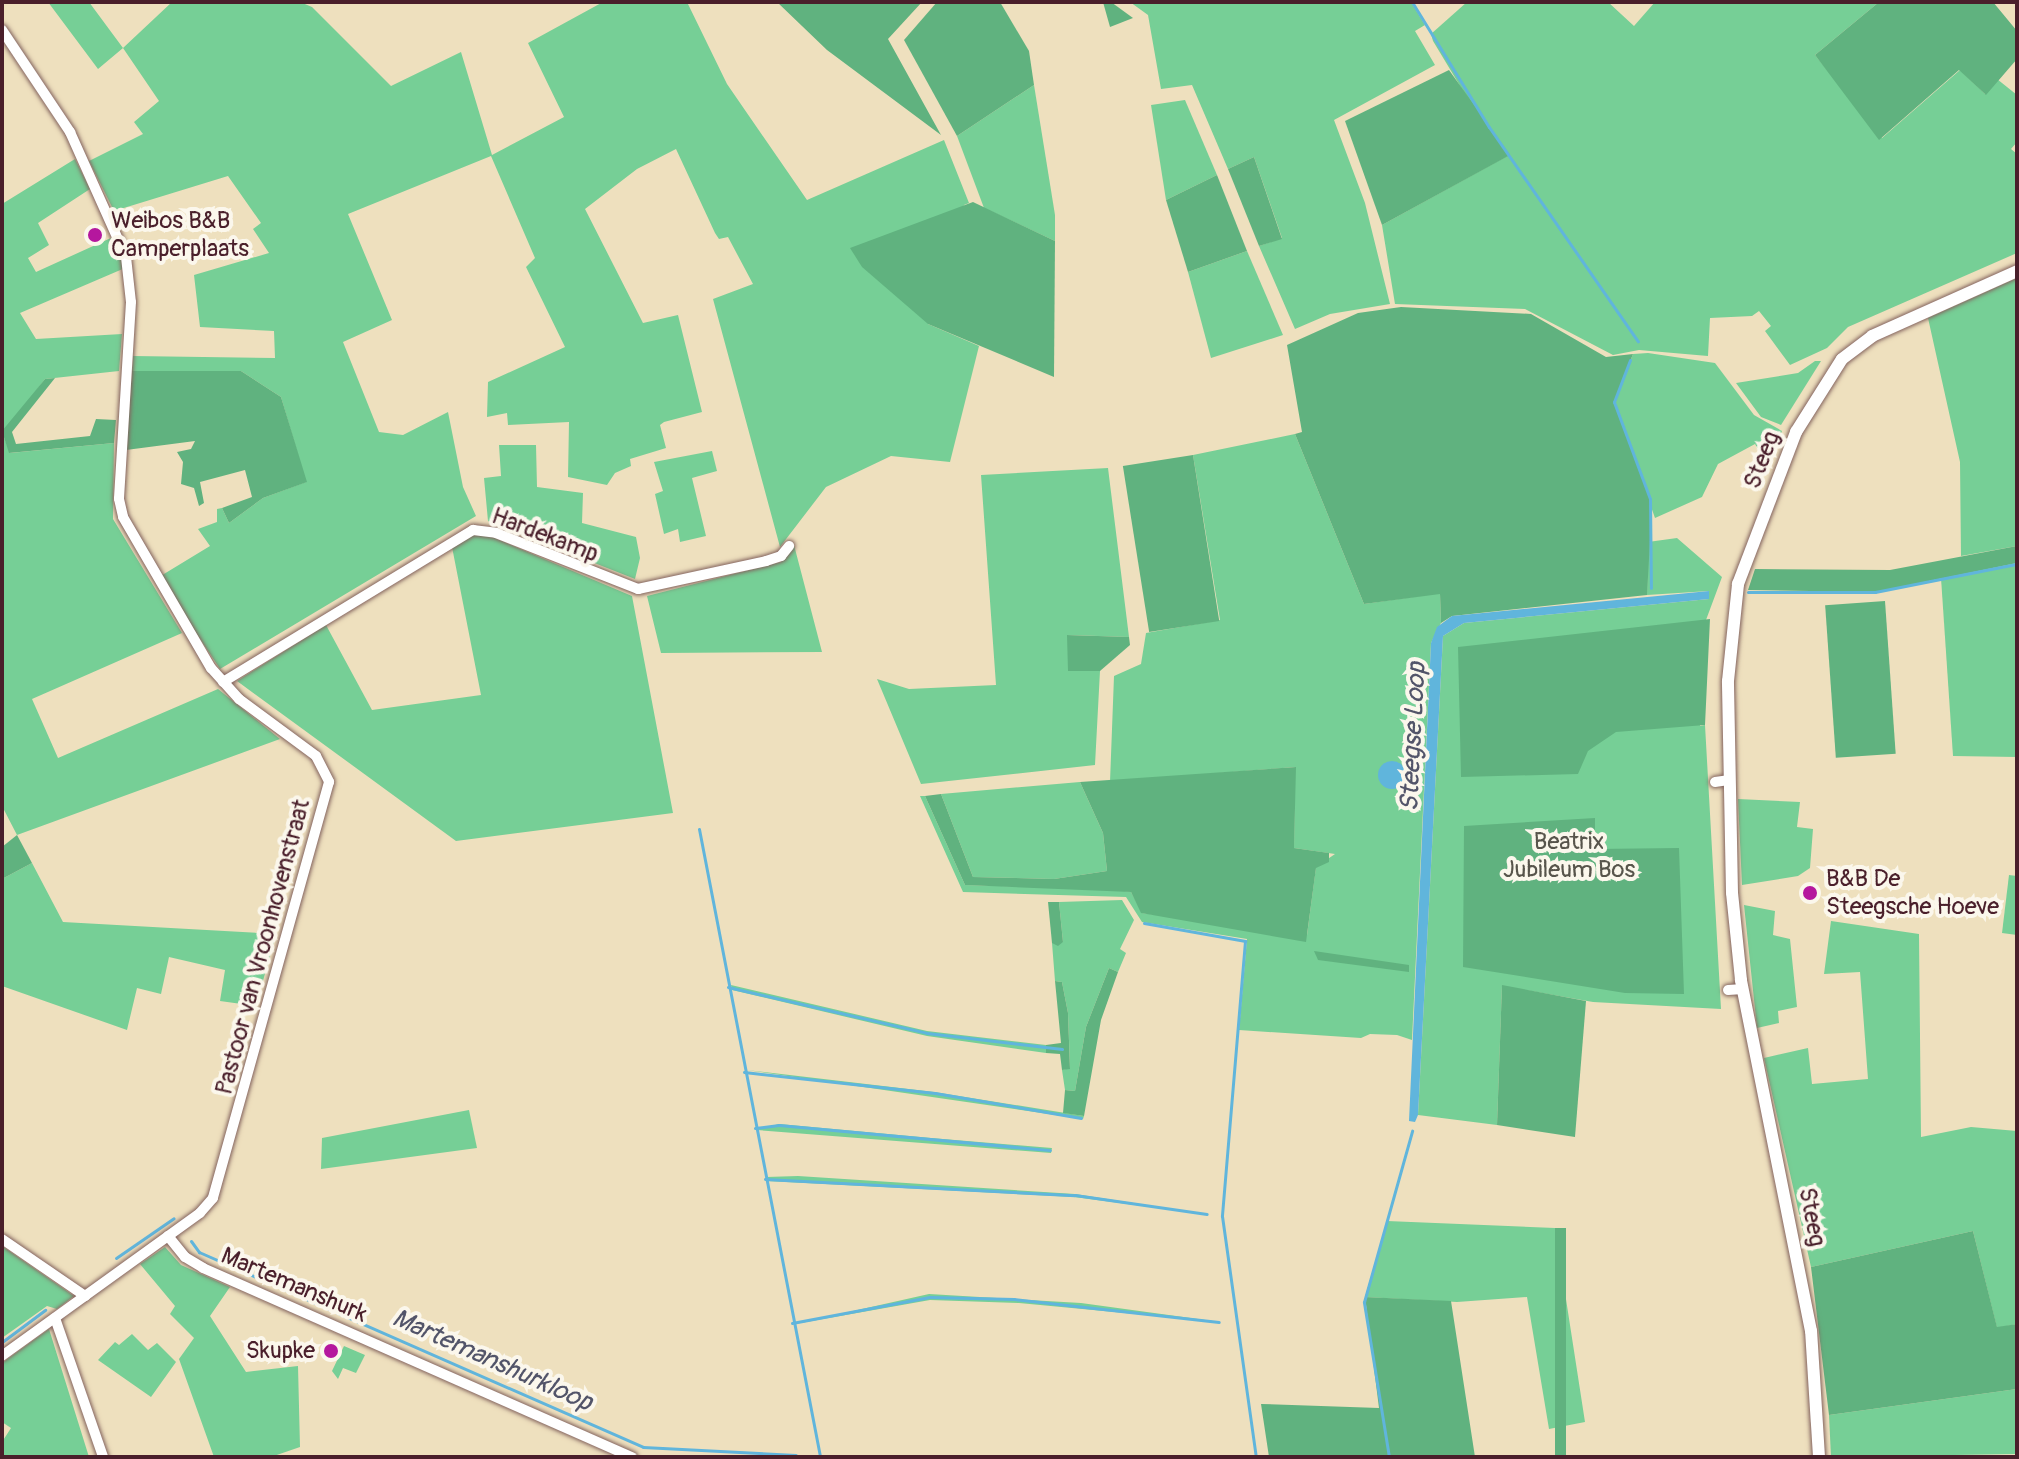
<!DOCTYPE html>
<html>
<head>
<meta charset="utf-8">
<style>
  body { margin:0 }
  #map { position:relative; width:2019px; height:1459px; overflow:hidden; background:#eee0be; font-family:Pangolin,sans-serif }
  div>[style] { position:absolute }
  .green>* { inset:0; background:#76cf96 }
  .forest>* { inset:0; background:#60b27f; transform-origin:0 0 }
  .water>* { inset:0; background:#60b5dc }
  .round { border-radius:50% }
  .stream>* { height:3px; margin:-1.5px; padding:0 1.5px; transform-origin:1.5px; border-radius:1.5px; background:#60b5dc }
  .roads { filter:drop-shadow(0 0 2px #83635e) drop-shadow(0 0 2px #83635e) }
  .minor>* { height:10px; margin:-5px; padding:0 5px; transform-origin:5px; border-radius:5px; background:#fff }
  .tertiary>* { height:12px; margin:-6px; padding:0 6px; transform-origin:6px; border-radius:6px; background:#fff }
  .dots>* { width:22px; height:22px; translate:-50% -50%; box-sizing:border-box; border:4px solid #fbf7ec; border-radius:50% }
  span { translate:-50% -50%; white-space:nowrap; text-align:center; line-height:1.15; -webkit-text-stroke:8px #fbf7ec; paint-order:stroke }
  .poi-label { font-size:24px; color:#4a1f2b }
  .left { translate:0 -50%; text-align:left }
  .right { translate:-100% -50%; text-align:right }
  .street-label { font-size:24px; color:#4a1f2b }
  .park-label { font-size:24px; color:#57544b }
  .water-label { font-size:26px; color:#525469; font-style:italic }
  .frame { position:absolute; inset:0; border:4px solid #4a1f2b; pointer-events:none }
</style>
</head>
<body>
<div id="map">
  <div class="green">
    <div style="clip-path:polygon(48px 2px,89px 2px,123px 48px,172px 2px,300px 2px,312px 7px,391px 86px,461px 52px,492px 155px,564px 117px,528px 43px,603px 2px,687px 2px,727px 84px,807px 200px,944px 140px,969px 203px,964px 205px,928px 324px,979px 346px,950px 462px,891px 456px,826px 487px,780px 547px,713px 299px,753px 284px,728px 237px,719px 239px,715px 233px,676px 149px,637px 169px,585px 209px,643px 323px,678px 315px,702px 412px,664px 422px,660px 425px,666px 448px,630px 459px,631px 466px,615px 473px,607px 485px,568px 477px,569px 422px,508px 425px,507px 413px,487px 417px,488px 382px,565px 347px,526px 267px,535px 258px,491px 156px,348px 214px,392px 320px,343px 342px,379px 432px,403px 435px,448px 412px,463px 487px,476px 516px,220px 669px,159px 577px,210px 546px,198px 529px,217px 522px,217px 509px,222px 508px,229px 523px,263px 498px,306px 482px,281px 397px,241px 371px,132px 371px,133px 356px,275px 358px,274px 331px,200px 327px,194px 275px,269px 253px,253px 229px,261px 223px,228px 176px,114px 211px,89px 161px,143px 134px,134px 122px,159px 101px,123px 48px,98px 69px)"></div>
    <div style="clip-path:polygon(1130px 2px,1411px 2px,1425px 25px,1415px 31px,1435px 65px,1334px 120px,1365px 203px,1390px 304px,1330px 314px,1295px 329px,1259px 246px,1282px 238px,1254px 157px,1228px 169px,1192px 85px,1161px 89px,1148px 15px)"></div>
    <div style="clip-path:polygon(1467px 2px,1608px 2px,1634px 26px,1655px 2px,1879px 2px,1815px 55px,1882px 138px,1960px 70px,1985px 94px,1997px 79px,2017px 95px,2017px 142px,2011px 149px,2017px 154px,2017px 253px,1848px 327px,1827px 348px,1790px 365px,1765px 331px,1771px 326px,1759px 311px,1752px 316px,1710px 318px,1708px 356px,1639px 350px,1613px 355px,1525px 309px,1395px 304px,1382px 225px,1509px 155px,1486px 129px,1433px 41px,1431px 34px)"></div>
    <div style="clip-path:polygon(1034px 85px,1055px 215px,1055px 241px,984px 208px,957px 136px)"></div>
    <div style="clip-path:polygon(1185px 100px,1217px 175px,1166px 200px,1151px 105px)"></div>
    <div style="clip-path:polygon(75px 159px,90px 189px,38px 223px,49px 245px,28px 258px,36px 272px,113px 237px,125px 268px,20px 313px,36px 339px,122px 334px,119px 371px,45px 379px,3px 434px,10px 453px,114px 443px,113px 519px,182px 633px,32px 699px,58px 758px,218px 689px,280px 739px,17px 835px,2px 806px,2px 204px)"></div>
    <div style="clip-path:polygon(1247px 251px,1283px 335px,1211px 358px,1188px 272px)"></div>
    <div style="clip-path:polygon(2017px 278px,2017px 546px,1961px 556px,1960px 462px,1928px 318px)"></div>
    <div style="clip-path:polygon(1648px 353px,1715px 363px,1754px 415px,1782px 431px,1768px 465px,1755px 444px,1718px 464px,1702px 497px,1655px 518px,1614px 402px,1633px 354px)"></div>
    <div style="clip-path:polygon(1815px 361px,1821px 361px,1781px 425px,1761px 417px,1736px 383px,1798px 373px)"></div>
    <div style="clip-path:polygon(1295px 434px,1364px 604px,1440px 593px,1441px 623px,1431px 643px,1412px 1040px,1397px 1035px,1370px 1034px,1361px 1038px,1239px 1030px,1247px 939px,1142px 922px,1126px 897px,963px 892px,920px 796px,925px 796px,965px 885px,1111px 889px,1131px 892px,1142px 913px,1307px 935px,1316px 867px,1335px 854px,1294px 848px,1295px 767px,1110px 782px,1114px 676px,1141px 664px,1146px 633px,1220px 620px,1193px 455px)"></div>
    <div style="clip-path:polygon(499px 445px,536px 445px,537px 487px,583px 493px,582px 523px,636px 537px,640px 558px,635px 579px,488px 521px,484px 478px,501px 476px)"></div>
    <div style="clip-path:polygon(712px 451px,717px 471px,692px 478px,706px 536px,680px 542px,678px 529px,664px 534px,655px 494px,663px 491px,654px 462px)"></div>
    <div style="clip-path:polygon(1108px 468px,1129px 637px,1068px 635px,1069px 671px,1100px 671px,1095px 765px,921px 784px,877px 679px,909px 689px,996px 685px,981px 475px)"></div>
    <div style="clip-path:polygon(478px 531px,632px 596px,673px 813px,456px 841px,237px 681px,326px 625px,372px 710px,481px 695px,452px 547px)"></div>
    <div style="clip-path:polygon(1677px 538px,1722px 577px,1706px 620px,1700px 726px,1705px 725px,1721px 1009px,1593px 1002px,1502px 986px,1497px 1125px,1418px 1115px,1443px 636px,1464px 623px,1709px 599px,1709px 591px,1647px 595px,1648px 542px)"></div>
    <div style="clip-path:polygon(794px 545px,822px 652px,661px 653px,647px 596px,781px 562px)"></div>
    <div style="clip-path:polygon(2017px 563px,2017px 757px,1953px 756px,1941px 578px)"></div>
    <div style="clip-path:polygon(1080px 782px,1103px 833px,1107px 871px,1054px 879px,973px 877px,941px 794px)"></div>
    <div style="clip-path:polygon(1738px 799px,1800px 802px,1797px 827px,1813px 829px,1810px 868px,1798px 876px,1742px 885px)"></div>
    <div style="clip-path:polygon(32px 863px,63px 922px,276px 934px,256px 1006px,220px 1001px,225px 970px,169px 957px,161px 994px,137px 988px,127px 1030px,2px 986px,2px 879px)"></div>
    <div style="clip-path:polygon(2009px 875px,2017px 876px,2017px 935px,2002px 933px)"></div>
    <div style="clip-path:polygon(1122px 900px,1134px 920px,1120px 949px,1126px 953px,1118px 972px,1109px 968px,1086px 1027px,1075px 1091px,1065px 1090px,1062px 1070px,1070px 1068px,1068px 1013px,1062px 982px,1055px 981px,1052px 943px,1063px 942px,1059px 902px)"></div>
    <div style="clip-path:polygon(1744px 905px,1775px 911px,1773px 935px,1790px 939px,1797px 1007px,1778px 1011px,1779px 1023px,1757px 1028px)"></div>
    <div style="clip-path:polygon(1831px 921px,1919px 934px,1921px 1137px,1971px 1127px,2017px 1131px,2017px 1324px,1997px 1328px,1973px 1231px,1811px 1267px,1764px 1058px,1808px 1048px,1812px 1084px,1868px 1079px,1860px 972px,1824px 974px)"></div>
    <div style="clip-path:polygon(731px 985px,927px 1031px,1046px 1045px,1046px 1053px,927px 1036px,732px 990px)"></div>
    <div style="clip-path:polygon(746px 1070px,934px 1092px,1084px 1116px,1083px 1119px)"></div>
    <div style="clip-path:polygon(469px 1110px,477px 1148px,321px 1169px,322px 1138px)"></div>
    <div style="clip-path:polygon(779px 1124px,931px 1138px,1052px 1148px,1051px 1153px,756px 1130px)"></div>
    <div style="clip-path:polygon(798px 1176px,1075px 1194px,1211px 1215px,1074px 1197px,767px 1181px,766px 1177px)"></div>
    <div style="clip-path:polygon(1387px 1221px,1555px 1228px,1585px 1422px,1549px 1429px,1527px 1297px,1457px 1302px,1365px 1297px)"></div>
    <div style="clip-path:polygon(2px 1246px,74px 1296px,57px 1309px,47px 1306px,2px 1338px)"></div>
    <div style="clip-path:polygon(165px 1247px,181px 1265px,230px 1287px,210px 1316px,246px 1372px,298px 1366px,300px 1447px,271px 1457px,214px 1457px,179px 1359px,194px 1338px,170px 1314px,175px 1306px,140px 1264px)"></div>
    <div style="clip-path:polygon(929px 1294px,1081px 1303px,1220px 1322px,1019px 1303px,930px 1300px,795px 1324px)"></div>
    <div style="clip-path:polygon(49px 1329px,89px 1457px,2px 1457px,2px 1442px,11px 1428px,2px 1422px,2px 1363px)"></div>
    <div style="clip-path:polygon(132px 1334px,148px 1350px,157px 1343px,176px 1362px,151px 1397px,98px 1360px,115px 1342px,119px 1345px)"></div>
    <div style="clip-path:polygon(344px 1346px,365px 1355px,356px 1373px,343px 1368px,338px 1379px,332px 1371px)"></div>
    <div style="clip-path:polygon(2017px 1389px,2017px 1454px,1831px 1457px,1829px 1415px)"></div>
  </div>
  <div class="forest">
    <div style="clip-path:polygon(777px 2px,922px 2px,888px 39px,941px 135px,827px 50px)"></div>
    <div style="clip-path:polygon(937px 2px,1000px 2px,1029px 51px,1034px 85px,957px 136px,904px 40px)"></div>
    <div style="clip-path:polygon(1103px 2px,1111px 2px,1133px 18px,1110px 27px)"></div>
    <div style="clip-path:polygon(1879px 2px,1993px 2px,2017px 31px,2017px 59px,1986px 95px,1959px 70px,1879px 140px,1815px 55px)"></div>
    <div style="clip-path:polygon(1449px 70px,1510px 155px,1382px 225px,1345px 121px)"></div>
    <div style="clip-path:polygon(1254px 157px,1282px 239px,1259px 246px,1228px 169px)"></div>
    <div style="clip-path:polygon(1217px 175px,1247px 251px,1188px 272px,1166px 200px)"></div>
    <div style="clip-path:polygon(973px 202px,1055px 241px,1054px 377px,928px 324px,862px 267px,850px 248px)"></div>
    <div style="clip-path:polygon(1401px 307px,1531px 314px,1606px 357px,1633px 354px,1614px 402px,1652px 504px,1647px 595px,1452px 616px,1441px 623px,1440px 594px,1364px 604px,1295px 434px,1302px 432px,1287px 345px,1358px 313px)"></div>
    <div style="clip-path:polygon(132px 371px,241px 371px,281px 397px,307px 482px,263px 498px,229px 523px,222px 508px,252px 497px,245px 470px,200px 482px,204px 503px,199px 506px,194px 488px,181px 484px,183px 462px,177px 452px,191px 449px,195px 441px,126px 450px)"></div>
    <div style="clip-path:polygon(55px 378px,12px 432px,16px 444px,90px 436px,96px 419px,116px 420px,114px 443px,9px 453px,2px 431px,45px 379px)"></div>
    <div style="left:1193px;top:455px;width:168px;height:71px;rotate:81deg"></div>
    <div style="clip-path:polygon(2017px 546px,2017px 563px,1875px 592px,1748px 590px,1755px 569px,1890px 570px)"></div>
    <div style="left:1885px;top:601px;width:153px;height:60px;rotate:86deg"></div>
    <div style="clip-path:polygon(1710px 619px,1705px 725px,1616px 732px,1588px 751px,1578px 774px,1461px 777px,1458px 647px)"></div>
    <div style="clip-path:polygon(1067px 635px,1129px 637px,1130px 645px,1100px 671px,1068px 671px)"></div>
    <div style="clip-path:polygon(1296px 767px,1294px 848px,1329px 853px,1329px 862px,1316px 868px,1306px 942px,1141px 913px,1131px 892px,965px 885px,925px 796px,941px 794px,973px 877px,1054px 879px,1107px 871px,1103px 833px,1080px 782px)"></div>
    <div style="clip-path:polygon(1595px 818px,1595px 849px,1679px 848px,1684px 994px,1625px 993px,1463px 967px,1464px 826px)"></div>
    <div style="clip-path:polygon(17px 835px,32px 863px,2px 879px,2px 847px)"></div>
    <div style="clip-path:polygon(1048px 902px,1059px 902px,1063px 942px,1058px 946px,1052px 943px)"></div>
    <div style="clip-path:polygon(1314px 951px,1409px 965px,1409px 972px,1318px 960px)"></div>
    <div style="clip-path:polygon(1109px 968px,1118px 972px,1101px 1020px,1084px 1116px,1063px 1113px,1065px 1090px,1075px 1091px,1086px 1027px)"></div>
    <div style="clip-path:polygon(1055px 981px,1062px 982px,1068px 1013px,1070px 1069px,1062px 1070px,1060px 1054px,1046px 1053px,1046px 1045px,1061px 1043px)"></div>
    <div style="clip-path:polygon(1502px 985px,1586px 1001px,1575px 1137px,1497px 1125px)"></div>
    <div style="left:1555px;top:1228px;width:11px;height:232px"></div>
    <div style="clip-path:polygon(1973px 1231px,1997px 1327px,2017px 1324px,2017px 1389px,1829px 1415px,1811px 1267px)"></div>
    <div style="clip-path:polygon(1365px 1297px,1451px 1301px,1475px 1457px,1269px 1457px,1261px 1404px,1379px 1408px)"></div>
  </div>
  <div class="water">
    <div style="clip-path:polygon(1709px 591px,1709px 599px,1464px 623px,1443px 636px,1418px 1115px,1415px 1122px,1409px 1121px,1431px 643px,1437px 627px,1452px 616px)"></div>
    <div class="round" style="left:1378px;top:761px;width:28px;height:28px"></div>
  </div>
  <div class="stream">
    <div style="left:1412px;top:2px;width:147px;rotate:58.4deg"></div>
    <div style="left:1489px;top:127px;width:261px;rotate:55.2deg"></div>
    <div style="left:1630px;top:360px;width:45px;rotate:110.9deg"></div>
    <div style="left:1614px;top:402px;width:103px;rotate:69.6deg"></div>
    <div style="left:1650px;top:499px;width:89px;rotate:89.4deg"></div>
    <div style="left:1748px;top:592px;width:127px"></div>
    <div style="left:1875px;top:592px;width:145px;rotate:-11.2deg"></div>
    <div style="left:699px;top:829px;width:639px;rotate:79.08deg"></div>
    <div style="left:820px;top:1456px;width:11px;rotate:5deg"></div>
    <div style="left:1144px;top:923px;width:103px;rotate:10.1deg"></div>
    <div style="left:1245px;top:941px;width:276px;rotate:94.8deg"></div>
    <div style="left:1222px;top:1216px;width:243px;rotate:82deg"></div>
    <div style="left:728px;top:987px;width:204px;rotate:13deg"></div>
    <div style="left:927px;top:1033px;width:136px;rotate:6.8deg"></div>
    <div style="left:744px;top:1072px;width:192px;rotate:6.3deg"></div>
    <div style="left:935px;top:1093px;width:148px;rotate:9.7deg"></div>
    <div style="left:755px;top:1128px;width:24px;rotate:-7deg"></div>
    <div style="left:779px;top:1125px;width:272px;rotate:5.3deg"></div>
    <div style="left:765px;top:1179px;width:310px;rotate:3deg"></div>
    <div style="left:1075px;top:1195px;width:133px;rotate:8.2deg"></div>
    <div style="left:191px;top:1241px;width:14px;rotate:54deg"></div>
    <div style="left:199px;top:1252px;width:485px;rotate:23.7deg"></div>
    <div style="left:643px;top:1447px;width:153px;rotate:3deg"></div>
    <div style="left:116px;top:1258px;width:70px;rotate:-34.6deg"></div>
    <div style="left:792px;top:1323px;width:140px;rotate:-10.7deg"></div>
    <div style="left:930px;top:1297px;width:84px;rotate:1.4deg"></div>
    <div style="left:1014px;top:1299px;width:206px;rotate:6.4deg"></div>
    <div style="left:2px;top:1342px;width:54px;rotate:-36.7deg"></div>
    <div style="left:1389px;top:1457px;width:157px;rotate:-99.2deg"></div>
    <div style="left:1364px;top:1302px;width:178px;rotate:-74.3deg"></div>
  </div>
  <div class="roads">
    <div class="minor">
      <div style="left:2px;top:30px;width:123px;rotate:56.3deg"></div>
      <div style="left:70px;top:132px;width:137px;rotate:65.9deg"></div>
      <div style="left:126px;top:257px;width:45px;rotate:83.7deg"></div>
      <div style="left:131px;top:302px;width:197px;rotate:93.5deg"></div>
      <div style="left:119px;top:499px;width:18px;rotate:77deg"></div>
      <div style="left:123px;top:517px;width:175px;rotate:59.8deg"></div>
      <div style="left:211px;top:668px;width:42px;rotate:47.9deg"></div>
      <div style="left:239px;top:699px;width:96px;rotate:36.5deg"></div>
      <div style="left:316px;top:756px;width:29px;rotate:63deg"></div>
      <div style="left:329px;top:782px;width:432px;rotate:105.6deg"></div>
      <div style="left:213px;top:1198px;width:20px;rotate:131deg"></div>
      <div style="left:200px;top:1213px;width:244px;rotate:144.2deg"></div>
      <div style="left:223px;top:682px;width:293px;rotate:-31.3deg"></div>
      <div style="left:473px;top:530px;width:23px;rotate:7deg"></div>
      <div style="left:496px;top:533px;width:153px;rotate:21.5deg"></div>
      <div style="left:638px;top:589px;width:131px;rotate:-12.3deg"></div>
      <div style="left:766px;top:561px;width:16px;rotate:-18deg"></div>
      <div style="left:781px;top:556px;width:13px;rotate:-51deg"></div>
      <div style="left:1715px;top:782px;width:15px;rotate:-8deg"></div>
      <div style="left:1728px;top:990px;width:15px;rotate:-4deg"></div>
      <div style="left:168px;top:1236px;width:27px;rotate:51deg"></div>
      <div style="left:185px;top:1257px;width:21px;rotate:31deg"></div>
      <div style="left:203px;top:1268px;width:469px;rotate:23.8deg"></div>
      <div style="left:2px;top:1239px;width:101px;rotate:34.5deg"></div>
      <div style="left:55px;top:1318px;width:147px;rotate:70.9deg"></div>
    </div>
    <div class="tertiary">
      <div style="left:1819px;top:1457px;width:126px;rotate:-93.6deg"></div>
      <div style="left:1811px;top:1331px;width:358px;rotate:-101.3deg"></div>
      <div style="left:1741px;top:980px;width:87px;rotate:-95.9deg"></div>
      <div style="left:1732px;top:893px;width:212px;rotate:-91.1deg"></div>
      <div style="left:1728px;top:681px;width:98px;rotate:-84.1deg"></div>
      <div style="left:1738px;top:584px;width:163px;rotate:-69.1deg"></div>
      <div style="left:1796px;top:432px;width:86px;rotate:-57.8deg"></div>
      <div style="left:1842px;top:359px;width:38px;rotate:-37deg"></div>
      <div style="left:1872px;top:336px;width:159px;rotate:-24.1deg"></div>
    </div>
  </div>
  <div class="dots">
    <div style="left:95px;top:235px;background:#b5179e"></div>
    <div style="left:1810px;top:893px;background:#b5179e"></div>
    <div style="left:331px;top:1351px;background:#b5179e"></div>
  </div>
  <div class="poi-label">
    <span class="left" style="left:111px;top:235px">Weibos B&amp;B<br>Camperplaats</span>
    <span class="left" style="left:1826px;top:893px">B&amp;B De<br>Steegsche Hoeve</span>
    <span class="right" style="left:315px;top:1351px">Skupke</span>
  </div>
  <div class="street-label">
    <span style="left:1762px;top:460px;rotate:-69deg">Steeg</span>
    <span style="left:545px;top:535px;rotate:21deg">Hardekamp</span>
    <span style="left:263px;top:947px;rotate:-75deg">Pastoor van Vroonhovenstraat</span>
    <span style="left:1812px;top:1217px;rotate:79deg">Steeg</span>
    <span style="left:294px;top:1285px;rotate:23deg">Martemanshurk</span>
  </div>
  <div class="park-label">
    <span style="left:1569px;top:856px">Beatrix<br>Jubileum Bos</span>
  </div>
  <div class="water-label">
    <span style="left:1414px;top:737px;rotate:-87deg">Steegse Loop</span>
    <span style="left:492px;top:1361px;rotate:24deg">Martemanshurkloop</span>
  </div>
  <div class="frame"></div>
</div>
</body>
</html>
